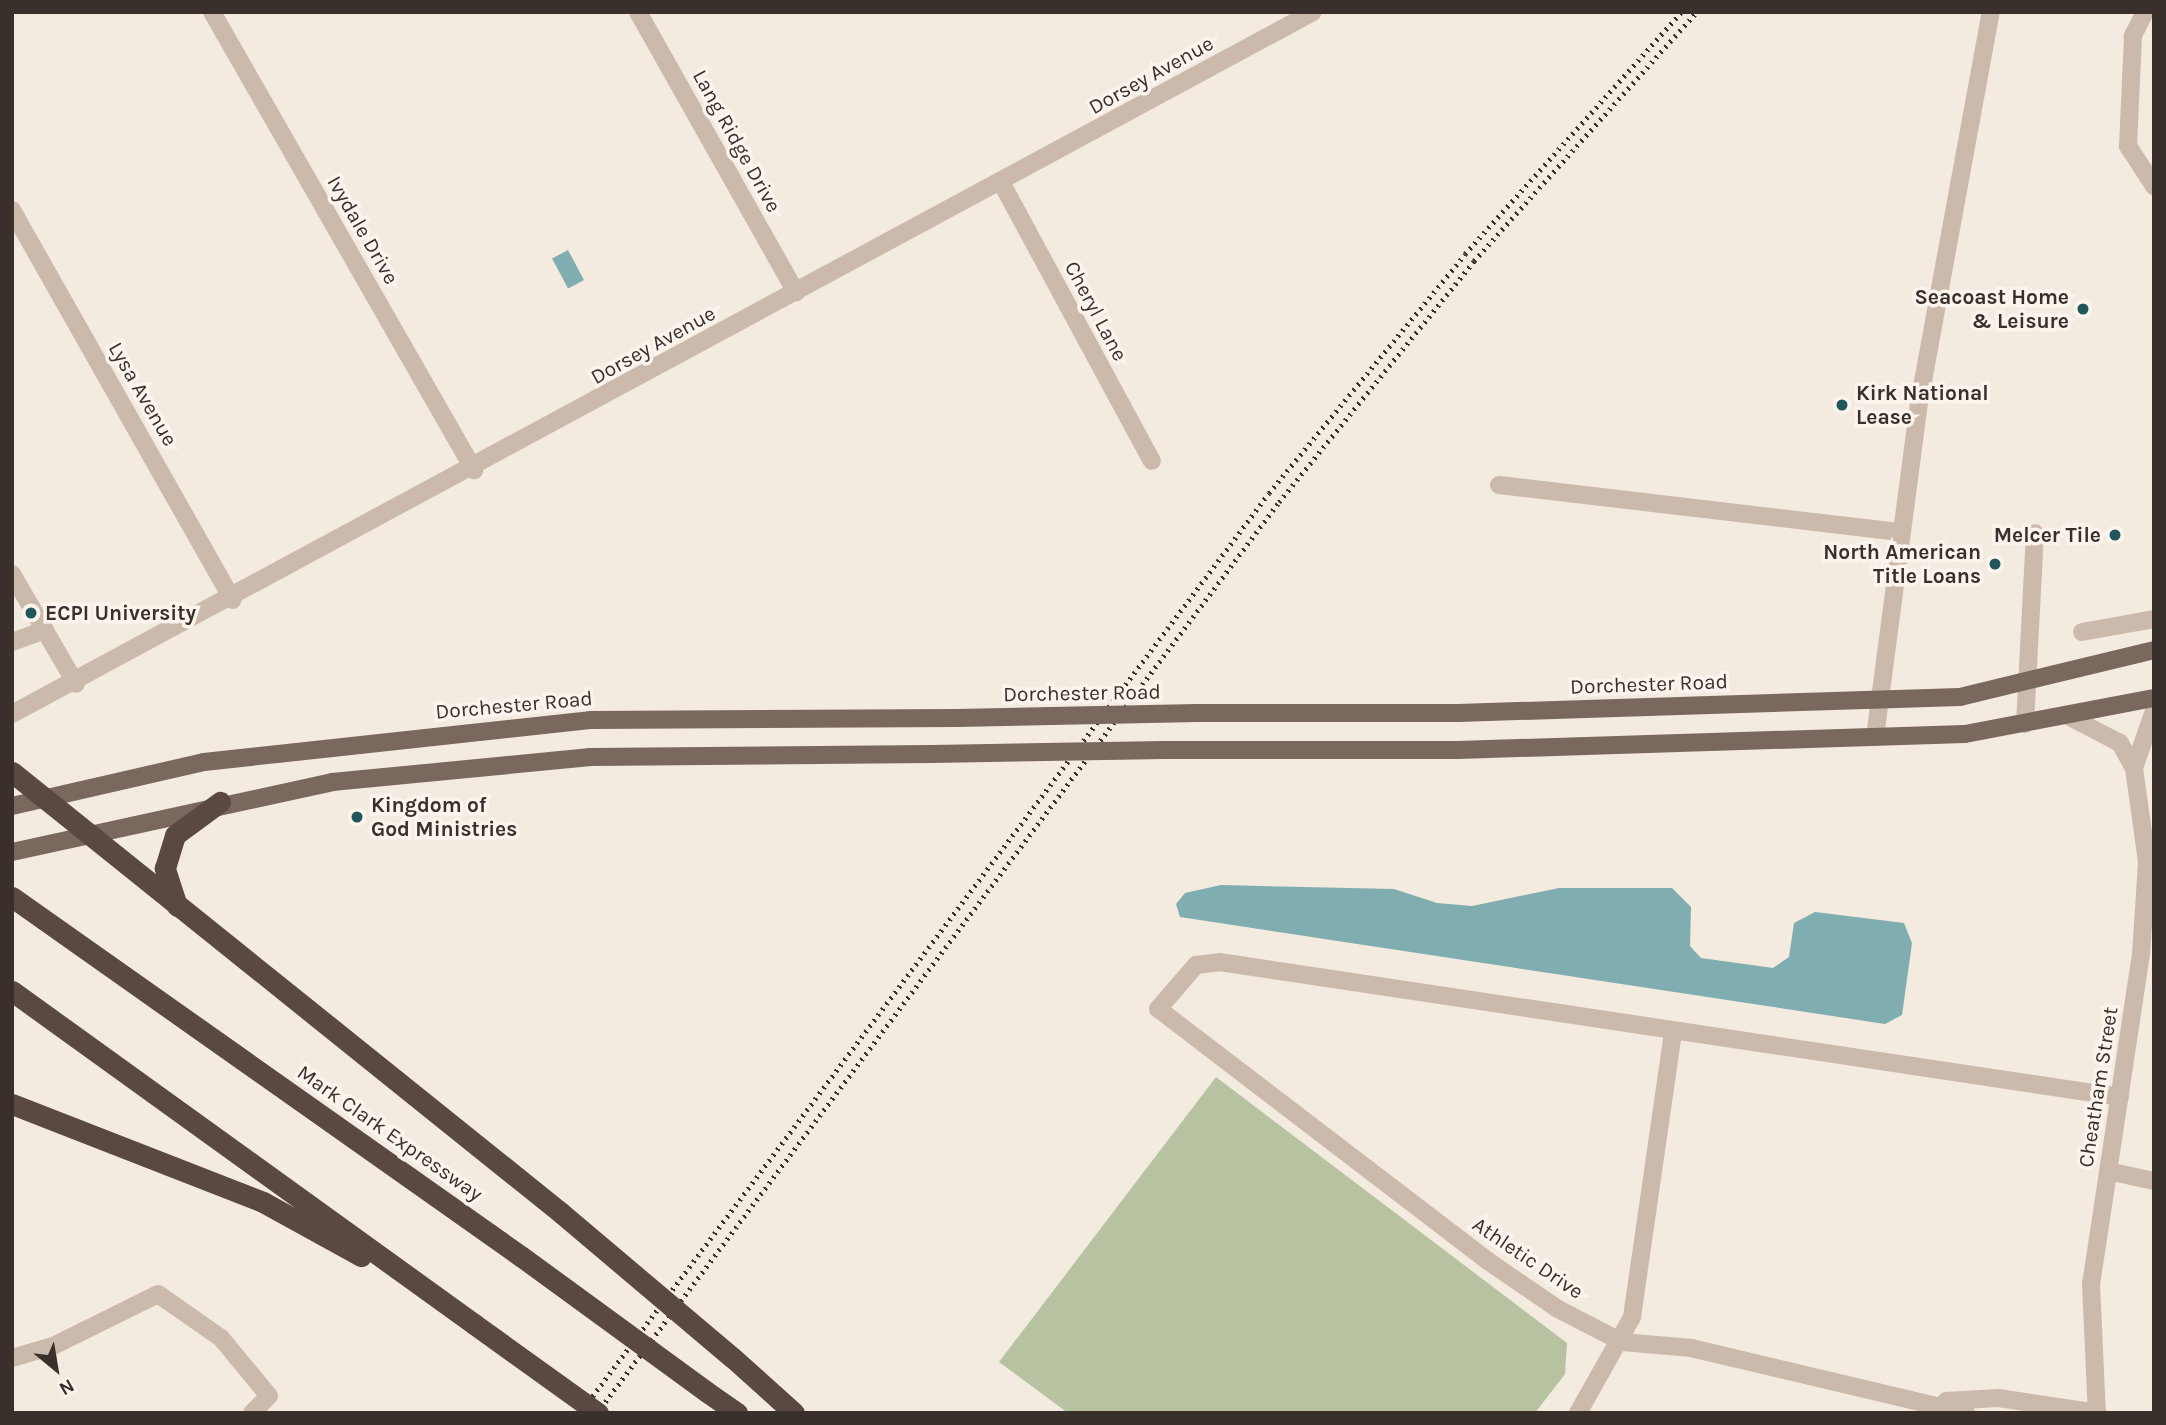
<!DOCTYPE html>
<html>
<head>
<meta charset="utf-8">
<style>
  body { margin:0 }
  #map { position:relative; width:2166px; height:1425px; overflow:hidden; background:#f3eae0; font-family:Karla,sans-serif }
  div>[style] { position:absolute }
  .green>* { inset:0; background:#b6c2a0 }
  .water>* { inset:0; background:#80adaf; transform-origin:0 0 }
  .minor>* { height:18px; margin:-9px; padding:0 9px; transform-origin:9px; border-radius:9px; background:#cbbaac }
  .major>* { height:18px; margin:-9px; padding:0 9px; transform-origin:9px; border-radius:9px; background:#7a675d }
  .highway>* { height:21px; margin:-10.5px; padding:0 10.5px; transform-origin:10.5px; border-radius:10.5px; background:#5a4942 }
  .rail>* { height:5px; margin-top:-2.5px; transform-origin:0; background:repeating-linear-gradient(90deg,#392f2b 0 2px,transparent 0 7px) }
  .major-bridge>* { height:18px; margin:-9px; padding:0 9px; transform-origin:9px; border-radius:9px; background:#7a675d }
  .highway-bridge>* { height:21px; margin:-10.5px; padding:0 10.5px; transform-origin:10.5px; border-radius:10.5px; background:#5a4942 }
  .dots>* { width:19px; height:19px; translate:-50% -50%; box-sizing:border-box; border:4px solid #faf4ed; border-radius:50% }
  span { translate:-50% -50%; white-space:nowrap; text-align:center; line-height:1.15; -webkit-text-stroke:7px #faf4ed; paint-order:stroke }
  .street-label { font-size:21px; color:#392f2b }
  .poi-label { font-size:21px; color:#392f2b; font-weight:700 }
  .right { translate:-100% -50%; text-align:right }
  .left { translate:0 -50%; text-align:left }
  .frame { position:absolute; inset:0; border:14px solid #392f2b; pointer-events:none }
  .north { position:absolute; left:21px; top:1334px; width:70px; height:70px; -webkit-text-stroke:5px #faf4ed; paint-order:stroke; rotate:150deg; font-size:19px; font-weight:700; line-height:28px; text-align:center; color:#392f2b }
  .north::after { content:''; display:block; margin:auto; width:24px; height:32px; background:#392f2b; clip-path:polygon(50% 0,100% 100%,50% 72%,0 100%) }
</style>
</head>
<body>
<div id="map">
  <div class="green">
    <div style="clip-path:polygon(1216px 1077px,1567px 1343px,1565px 1374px,1535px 1413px,1068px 1413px,999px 1362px)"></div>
  </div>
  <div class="water">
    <div style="left:568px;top:250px;width:34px;height:18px;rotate:62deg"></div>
    <div style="clip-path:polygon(1221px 885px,1394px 889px,1437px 903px,1472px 906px,1559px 888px,1672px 888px,1691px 907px,1690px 946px,1701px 958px,1773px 968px,1789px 957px,1794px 923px,1815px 912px,1904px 923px,1912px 943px,1902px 1015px,1885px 1024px,1180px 917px,1176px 904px,1185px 893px)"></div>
  </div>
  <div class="minor">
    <div style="left:212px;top:12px;width:528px;rotate:60.23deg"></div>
    <div style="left:638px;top:12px;width:322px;rotate:60.6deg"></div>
    <div style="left:2145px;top:12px;width:27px;rotate:117deg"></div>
    <div style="left:2133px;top:36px;width:110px;rotate:92.6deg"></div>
    <div style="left:2128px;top:146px;width:48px;rotate:57deg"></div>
    <div style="left:1001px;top:182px;width:317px;rotate:61.6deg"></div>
    <div style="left:12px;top:210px;width:448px;rotate:60.5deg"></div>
    <div style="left:1499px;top:485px;width:405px;rotate:6.7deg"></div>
    <div style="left:12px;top:574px;width:127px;rotate:59.8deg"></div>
    <div style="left:2082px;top:632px;width:73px;rotate:-10.2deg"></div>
    <div style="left:12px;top:642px;width:35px;rotate:-20deg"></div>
    <div style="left:12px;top:714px;width:1478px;rotate:-28.35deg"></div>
    <div style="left:2068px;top:716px;width:59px;rotate:27.4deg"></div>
    <div style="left:2120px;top:743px;width:29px;rotate:61deg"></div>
    <div style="left:2134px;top:768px;width:95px;rotate:82.1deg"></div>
    <div style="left:2147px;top:862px;width:92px;rotate:93.7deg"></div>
    <div style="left:2141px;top:954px;width:333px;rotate:98.6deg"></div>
    <div style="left:2091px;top:1283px;width:130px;rotate:87.4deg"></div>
    <div style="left:2025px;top:724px;width:191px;rotate:-87deg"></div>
    <div style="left:1875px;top:737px;width:337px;rotate:-82.5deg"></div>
    <div style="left:1919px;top:403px;width:398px;rotate:-79.6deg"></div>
    <div style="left:2134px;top:768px;width:60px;rotate:-70.7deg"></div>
    <div style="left:2108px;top:1171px;width:47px;rotate:12.3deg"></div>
    <div style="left:12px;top:1358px;width:43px;rotate:-16.3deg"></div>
    <div style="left:53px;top:1346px;width:117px;rotate:-26.3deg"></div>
    <div style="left:158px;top:1294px;width:77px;rotate:34.9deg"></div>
    <div style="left:221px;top:1338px;width:75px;rotate:50.4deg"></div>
    <div style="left:269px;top:1396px;width:24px;rotate:135deg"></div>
    <div style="left:1946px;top:1401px;width:52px;rotate:-3.3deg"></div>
    <div style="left:1998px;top:1398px;width:101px;rotate:8.5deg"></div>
    <div style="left:1578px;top:1413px;width:110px;rotate:-60.6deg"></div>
    <div style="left:1632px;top:1317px;width:288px;rotate:-81.8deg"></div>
    <div style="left:1966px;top:1413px;width:282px;rotate:-166.7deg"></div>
    <div style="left:1692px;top:1348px;width:70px;rotate:-175.1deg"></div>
    <div style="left:1622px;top:1342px;width:72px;rotate:-152.7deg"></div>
    <div style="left:1558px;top:1309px;width:85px;rotate:-145.6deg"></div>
    <div style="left:1488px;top:1261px;width:415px;rotate:-142.6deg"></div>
    <div style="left:1158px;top:1009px;width:58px;rotate:-49.2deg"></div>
    <div style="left:1196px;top:965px;width:23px;rotate:-7deg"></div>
    <div style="left:1219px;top:962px;width:911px;rotate:8.52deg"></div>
  </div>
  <div class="major">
    <div style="left:1197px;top:713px;width:261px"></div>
    <div style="left:1458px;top:713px;width:502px;rotate:-1.83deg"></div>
    <div style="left:1960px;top:697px;width:200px;rotate:-13.6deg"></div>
    <div style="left:1164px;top:750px;width:294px"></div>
    <div style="left:1458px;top:750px;width:507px;rotate:-1.81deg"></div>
    <div style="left:1965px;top:734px;width:192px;rotate:-10.8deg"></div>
    <div style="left:12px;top:806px;width:197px;rotate:-12.9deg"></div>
    <div style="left:204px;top:762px;width:388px;rotate:-6.2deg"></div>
    <div style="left:590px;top:720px;width:366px;rotate:-0.3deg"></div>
    <div style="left:12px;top:852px;width:328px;rotate:-12.3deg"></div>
    <div style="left:332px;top:782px;width:260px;rotate:-5.5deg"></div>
    <div style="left:591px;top:757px;width:340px;rotate:-0.5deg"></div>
  </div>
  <div class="highway">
    <div style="left:12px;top:772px;width:703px;rotate:38.76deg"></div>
    <div style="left:12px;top:897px;width:624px;rotate:35.22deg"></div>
    <div style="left:177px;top:906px;width:40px;rotate:-108deg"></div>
    <div style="left:165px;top:868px;width:34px;rotate:-73deg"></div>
    <div style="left:175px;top:835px;width:56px;rotate:-36.3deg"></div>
    <div style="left:12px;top:991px;width:570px;rotate:35.78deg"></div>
    <div style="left:12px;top:1104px;width:269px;rotate:21.3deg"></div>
    <div style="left:263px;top:1202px;width:112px;rotate:28.9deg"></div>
    <div style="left:733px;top:1358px;width:82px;rotate:42deg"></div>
    <div style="left:707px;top:1392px;width:37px;rotate:35deg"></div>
  </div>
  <div class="rail">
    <div style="left:580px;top:1413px;width:1149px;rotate:-53.17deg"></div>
    <div style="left:1269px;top:493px;width:309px;rotate:-50.6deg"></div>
    <div style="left:1465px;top:254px;width:324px;rotate:-48.2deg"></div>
    <div style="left:597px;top:1413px;width:1138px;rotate:-53.18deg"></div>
    <div style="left:1279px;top:502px;width:310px;rotate:-51deg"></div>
    <div style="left:1474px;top:261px;width:334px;rotate:-48.2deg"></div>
  </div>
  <div class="major-bridge">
    <div style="left:956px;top:718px;width:241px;rotate:-1.2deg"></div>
    <div style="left:931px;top:754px;width:233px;rotate:-1deg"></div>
  </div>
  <div class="highway-bridge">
    <div style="left:560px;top:1212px;width:226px;rotate:40.2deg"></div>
    <div style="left:522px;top:1257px;width:229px;rotate:36.1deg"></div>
    <div style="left:474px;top:1324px;width:153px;rotate:35.7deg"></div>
  </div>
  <div class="dots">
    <div style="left:2083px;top:309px;background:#21565a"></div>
    <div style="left:1842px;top:405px;background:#21565a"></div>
    <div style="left:2115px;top:535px;background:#21565a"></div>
    <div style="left:1995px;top:564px;background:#21565a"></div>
    <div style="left:31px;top:613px;background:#21565a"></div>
    <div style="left:357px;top:817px;background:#21565a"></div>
  </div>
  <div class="street-label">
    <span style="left:1151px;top:75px;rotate:-29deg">Dorsey Avenue</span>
    <span style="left:737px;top:141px;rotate:61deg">Lang Ridge Drive</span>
    <span style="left:363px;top:230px;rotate:60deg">Ivydale Drive</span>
    <span style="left:1096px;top:311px;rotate:62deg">Cheryl Lane</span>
    <span style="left:653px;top:345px;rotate:-29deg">Dorsey Avenue</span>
    <span style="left:143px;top:394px;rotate:60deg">Lysa Avenue</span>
    <span style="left:1649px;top:684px;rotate:-2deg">Dorchester Road</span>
    <span style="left:1082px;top:693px;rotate:-1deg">Dorchester Road</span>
    <span style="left:514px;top:705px;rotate:-5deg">Dorchester Road</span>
    <span style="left:2098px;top:1087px;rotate:-81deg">Cheatham Street</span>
    <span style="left:390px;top:1133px;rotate:35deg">Mark Clark Expressway</span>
    <span style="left:1528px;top:1258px;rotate:34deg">Athletic Drive</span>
  </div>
  <div class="poi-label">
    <span class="right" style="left:2069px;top:309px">Seacoast Home<br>&amp; Leisure</span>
    <span class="left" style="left:1856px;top:405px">Kirk National<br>Lease</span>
    <span class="right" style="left:2101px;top:535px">Melcer Tile</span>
    <span class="right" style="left:1981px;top:564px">North American<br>Title Loans</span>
    <span class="left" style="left:45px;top:613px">ECPI University</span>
    <span class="left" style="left:371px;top:817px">Kingdom of<br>God Ministries</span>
  </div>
  <div class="frame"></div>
  <div class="north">N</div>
</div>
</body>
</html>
